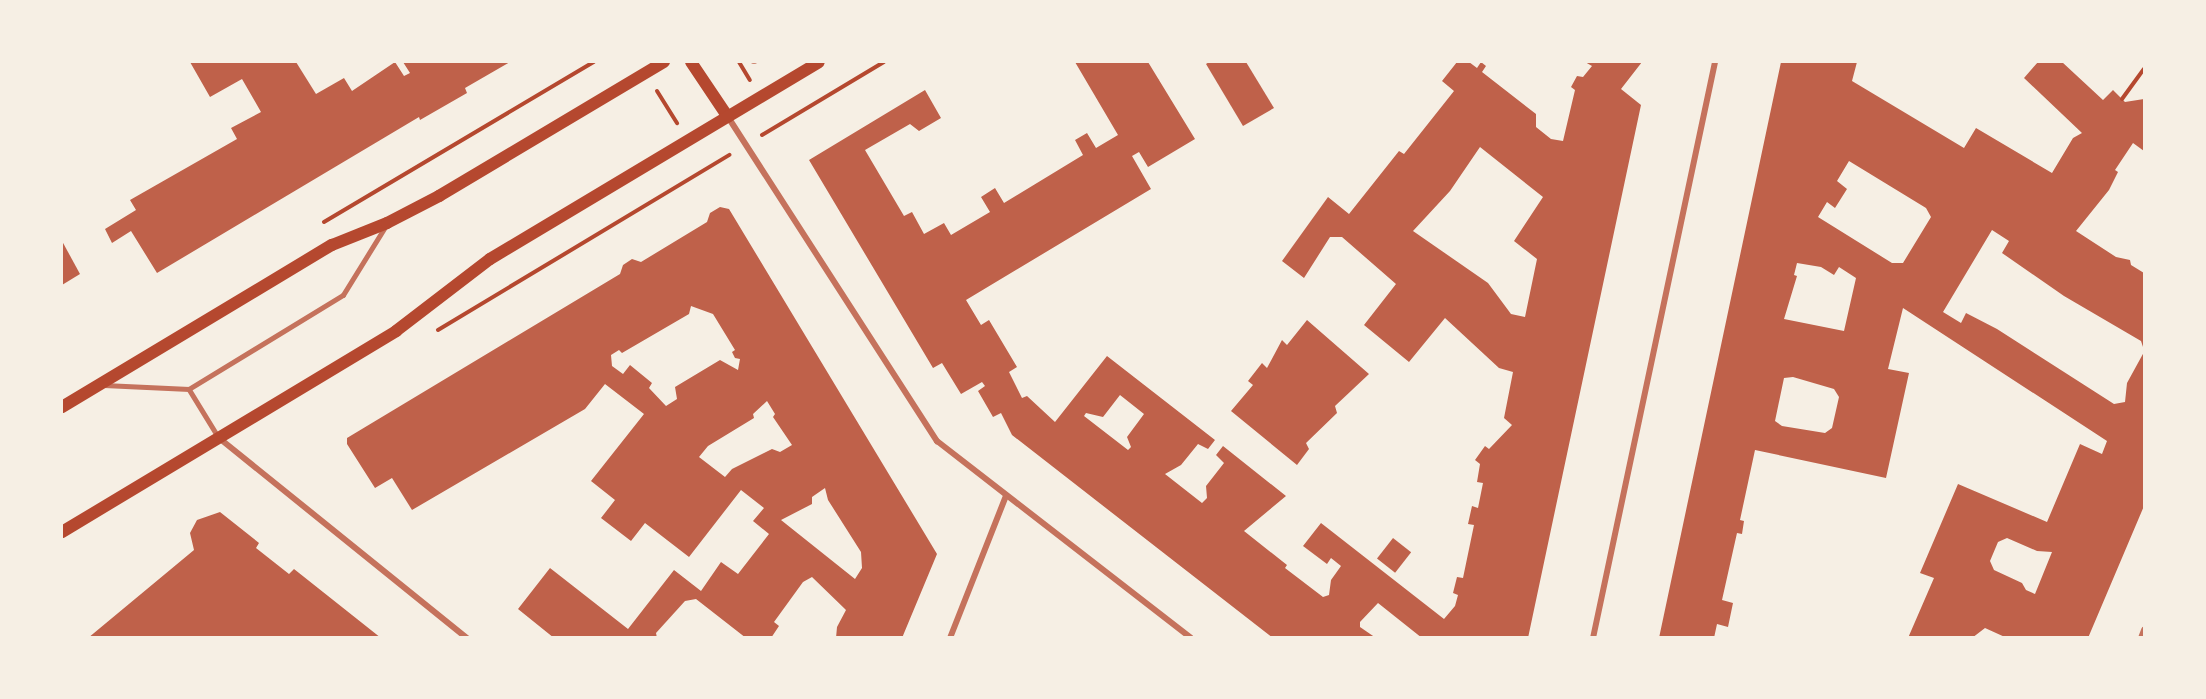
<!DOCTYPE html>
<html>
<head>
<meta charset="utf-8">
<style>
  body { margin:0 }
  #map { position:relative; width:2206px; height:699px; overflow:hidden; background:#f6efe4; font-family:"Titillium Web",sans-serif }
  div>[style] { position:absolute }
  .building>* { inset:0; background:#bf614a; transform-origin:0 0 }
  .path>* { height:4px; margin:-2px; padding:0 2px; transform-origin:2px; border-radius:2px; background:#b5482f }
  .service>* { height:4.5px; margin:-2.25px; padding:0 2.25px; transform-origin:2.25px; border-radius:2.25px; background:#c5725c }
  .minor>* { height:6px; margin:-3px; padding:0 3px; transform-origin:3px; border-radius:3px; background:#c5725c }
  .secondary>* { height:12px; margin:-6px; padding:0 6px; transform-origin:6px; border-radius:6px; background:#b5482f }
  .rail>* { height:4.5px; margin:-2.25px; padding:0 2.25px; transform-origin:2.25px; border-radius:2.25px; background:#cf8b77 }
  span { translate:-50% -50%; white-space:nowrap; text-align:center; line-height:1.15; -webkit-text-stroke:4.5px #f6efe4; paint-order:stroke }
  .frame { position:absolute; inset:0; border:63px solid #f6efe4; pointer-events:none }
</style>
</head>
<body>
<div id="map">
  <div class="building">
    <div style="clip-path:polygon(190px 62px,296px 62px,316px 94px,344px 78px,352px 91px,395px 62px,404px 76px,410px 73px,403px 62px,510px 62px,465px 88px,467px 93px,420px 120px,419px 117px,157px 273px,131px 231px,112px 243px,105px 229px,136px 210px,130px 200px,237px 139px,231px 128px,261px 112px,242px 79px,210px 97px)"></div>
    <div style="clip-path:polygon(evenodd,1075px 62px,1148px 62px,1195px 139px,1148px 167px,1139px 152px,1132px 156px,1151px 189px,966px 300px,981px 325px,989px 320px,1017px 367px,1009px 372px,1022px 398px,1027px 396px,1055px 422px,1107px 356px,1215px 440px,1208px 449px,1198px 444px,1181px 465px,1165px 474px,1202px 503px,1207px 498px,1206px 486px,1224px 463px,1216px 455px,1223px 446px,1286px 496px,1244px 531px,1287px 565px,1285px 568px,1323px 597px,1329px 595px,1331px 580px,1341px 566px,1331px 558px,1327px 564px,1303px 546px,1321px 523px,1444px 619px,1455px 606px,1458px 595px,1453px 593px,1457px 577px,1463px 578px,1474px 525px,1468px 524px,1472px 506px,1478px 508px,1483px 483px,1477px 482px,1480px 464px,1475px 460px,1485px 446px,1489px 449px,1512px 425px,1504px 418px,1513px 372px,1499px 368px,1445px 318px,1409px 362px,1364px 325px,1396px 284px,1342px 237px,1330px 237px,1304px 278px,1282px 261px,1328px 197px,1349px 214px,1399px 151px,1404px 154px,1454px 91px,1442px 81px,1457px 62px,1469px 62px,1477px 68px,1481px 62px,1486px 66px,1482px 72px,1536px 114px,1536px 127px,1551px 139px,1563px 141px,1575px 90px,1571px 87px,1577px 76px,1583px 77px,1592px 66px,1585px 62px,1642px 62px,1621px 89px,1641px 105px,1528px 638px,1422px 638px,1378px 603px,1360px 622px,1360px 627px,1376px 638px,1273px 638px,1012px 435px,1001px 413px,993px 417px,978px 391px,985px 386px,982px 382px,961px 394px,942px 363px,933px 368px,809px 160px,925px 90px,941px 118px,919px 131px,910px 124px,865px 150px,904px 216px,912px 212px,924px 234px,944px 223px,951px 235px,990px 212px,981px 197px,995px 188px,1004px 203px,1083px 155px,1075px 140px,1087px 133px,1096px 148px,1118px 135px,1075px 62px,1480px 147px,1543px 197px,1514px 241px,1537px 259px,1525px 317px,1511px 314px,1488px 283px,1413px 231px,1450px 191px,1480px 147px,1075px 62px,1120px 395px,1144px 414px,1127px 437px,1131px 447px,1128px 450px,1084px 416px,1086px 413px,1103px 417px,1120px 395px)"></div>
    <div style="clip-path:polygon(1209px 62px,1246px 62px,1274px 108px,1243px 126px,1206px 64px)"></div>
    <div style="clip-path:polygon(evenodd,1781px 62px,1857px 62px,1852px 81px,1964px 148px,1976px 128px,2052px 173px,2073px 138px,2082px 133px,2024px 78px,2038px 62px,2062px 62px,2103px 100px,2113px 90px,2125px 102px,2144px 99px,2144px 151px,2133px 143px,2115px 170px,2118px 172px,2109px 190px,2076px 231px,2116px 257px,2130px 260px,2131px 265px,2144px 273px,2144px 350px,2141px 341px,2064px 296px,2002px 253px,2009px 241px,1992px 230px,1943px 312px,1961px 323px,1966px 313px,1997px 329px,2114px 404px,2125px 402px,2127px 383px,2144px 352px,2144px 506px,2088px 638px,2007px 638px,1985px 628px,1972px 638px,1908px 638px,1934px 578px,1920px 573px,1958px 484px,2047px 522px,2080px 444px,2102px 454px,2107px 441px,1903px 308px,1888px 369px,1909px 373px,1886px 478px,1755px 450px,1740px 520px,1744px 521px,1742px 534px,1737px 533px,1722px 600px,1733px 603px,1728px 627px,1717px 624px,1714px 638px,1659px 638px,1781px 62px,1849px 161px,1926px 208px,1931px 217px,1903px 263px,1892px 263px,1818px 217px,1827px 202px,1835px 208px,1847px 189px,1837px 181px,1849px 161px,1781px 62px,1797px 263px,1821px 267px,1834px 275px,1839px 267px,1856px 278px,1844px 331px,1784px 319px,1797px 276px,1794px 275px,1797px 263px,1781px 62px,1793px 377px,1834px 389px,1839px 397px,1832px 428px,1825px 433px,1782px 426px,1775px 421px,1784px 378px,1793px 377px,1781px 62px,2007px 538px,2037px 551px,2052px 552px,2035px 594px,2026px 590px,2022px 583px,1994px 570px,1990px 561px,1998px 542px,2007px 538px)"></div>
    <div style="clip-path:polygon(evenodd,720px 207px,729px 209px,937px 554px,902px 638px,836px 638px,837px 627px,846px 610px,812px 577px,803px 582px,774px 622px,779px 626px,771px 638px,746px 638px,696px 599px,685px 601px,656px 633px,657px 638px,554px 638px,518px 609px,550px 568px,628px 629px,674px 570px,701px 591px,721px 562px,738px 574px,769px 534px,753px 521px,764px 508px,741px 490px,689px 557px,645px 523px,631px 541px,601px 518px,615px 500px,591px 481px,644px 414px,605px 384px,585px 409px,412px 510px,392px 478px,375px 488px,347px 444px,347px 438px,620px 274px,623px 265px,632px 259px,641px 262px,707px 222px,710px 213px,720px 207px,691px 306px,713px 314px,735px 350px,732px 352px,735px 358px,740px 359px,738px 370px,720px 360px,675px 387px,677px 399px,666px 406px,649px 388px,652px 383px,630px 365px,623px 374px,612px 366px,611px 355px,619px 350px,622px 353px,689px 314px,691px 306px,720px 207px,767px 401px,775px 414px,773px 417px,792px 445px,780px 452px,772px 449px,732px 469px,725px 477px,699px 457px,708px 446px,754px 418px,753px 414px,767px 401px,720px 207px,825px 488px,828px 500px,861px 552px,862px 568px,855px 579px,781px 520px,812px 504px,812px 497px,825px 488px)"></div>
    <div style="clip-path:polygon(62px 241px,80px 274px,62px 285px)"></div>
    <div style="clip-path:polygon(1307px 320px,1369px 374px,1335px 406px,1337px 413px,1306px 443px,1309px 449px,1297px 465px,1231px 411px,1253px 385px,1248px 381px,1262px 363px,1267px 368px,1282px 340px,1287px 345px)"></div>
    <div style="clip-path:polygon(220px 512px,259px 543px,256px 548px,289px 574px,294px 569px,381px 638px,88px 638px,194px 550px,190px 533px,197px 520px)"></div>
    <div style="left:1393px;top:538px;width:23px;height:26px;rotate:38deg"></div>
  </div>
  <div class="path">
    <div style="left:739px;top:62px;width:21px;rotate:59deg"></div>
    <div style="left:657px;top:91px;width:38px;rotate:58deg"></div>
    <div style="left:2122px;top:99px;width:37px;rotate:-54deg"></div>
    <div style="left:762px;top:135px;width:142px;rotate:-30.9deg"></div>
    <div style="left:324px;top:222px;width:314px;rotate:-30.7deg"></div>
    <div style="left:438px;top:330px;width:340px;rotate:-31deg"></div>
  </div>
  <div class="service">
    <div style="left:104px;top:385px;width:85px;rotate:2.7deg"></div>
    <div style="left:189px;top:389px;width:180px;rotate:-31.4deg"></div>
    <div style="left:343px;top:295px;width:80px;rotate:-58.3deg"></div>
    <div style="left:189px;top:389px;width:57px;rotate:58.5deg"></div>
  </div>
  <div class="minor">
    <div style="left:728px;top:117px;width:386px;rotate:57.2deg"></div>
    <div style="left:937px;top:441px;width:321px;rotate:37.8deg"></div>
    <div style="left:219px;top:438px;width:319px;rotate:38.9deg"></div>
    <div style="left:950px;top:638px;width:153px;rotate:-68.5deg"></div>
    <div style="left:1593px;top:638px;width:589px;rotate:-78.04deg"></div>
    <div style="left:2141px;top:638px;width:9px;rotate:-69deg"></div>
  </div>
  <div class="secondary">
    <div style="left:691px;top:62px;width:66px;rotate:56.1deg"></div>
    <div style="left:62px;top:407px;width:315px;rotate:-31deg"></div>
    <div style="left:332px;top:245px;width:59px;rotate:-21.8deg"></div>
    <div style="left:387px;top:223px;width:59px;rotate:-27.4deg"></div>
    <div style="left:439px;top:196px;width:262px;rotate:-30.8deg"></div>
    <div style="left:62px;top:532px;width:390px;rotate:-31deg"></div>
    <div style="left:396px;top:331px;width:118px;rotate:-37.5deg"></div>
    <div style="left:490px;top:259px;width:383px;rotate:-30.9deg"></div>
  </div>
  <div class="rail">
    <div style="left:753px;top:62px;width:2px"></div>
  </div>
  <div class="frame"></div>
</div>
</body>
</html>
